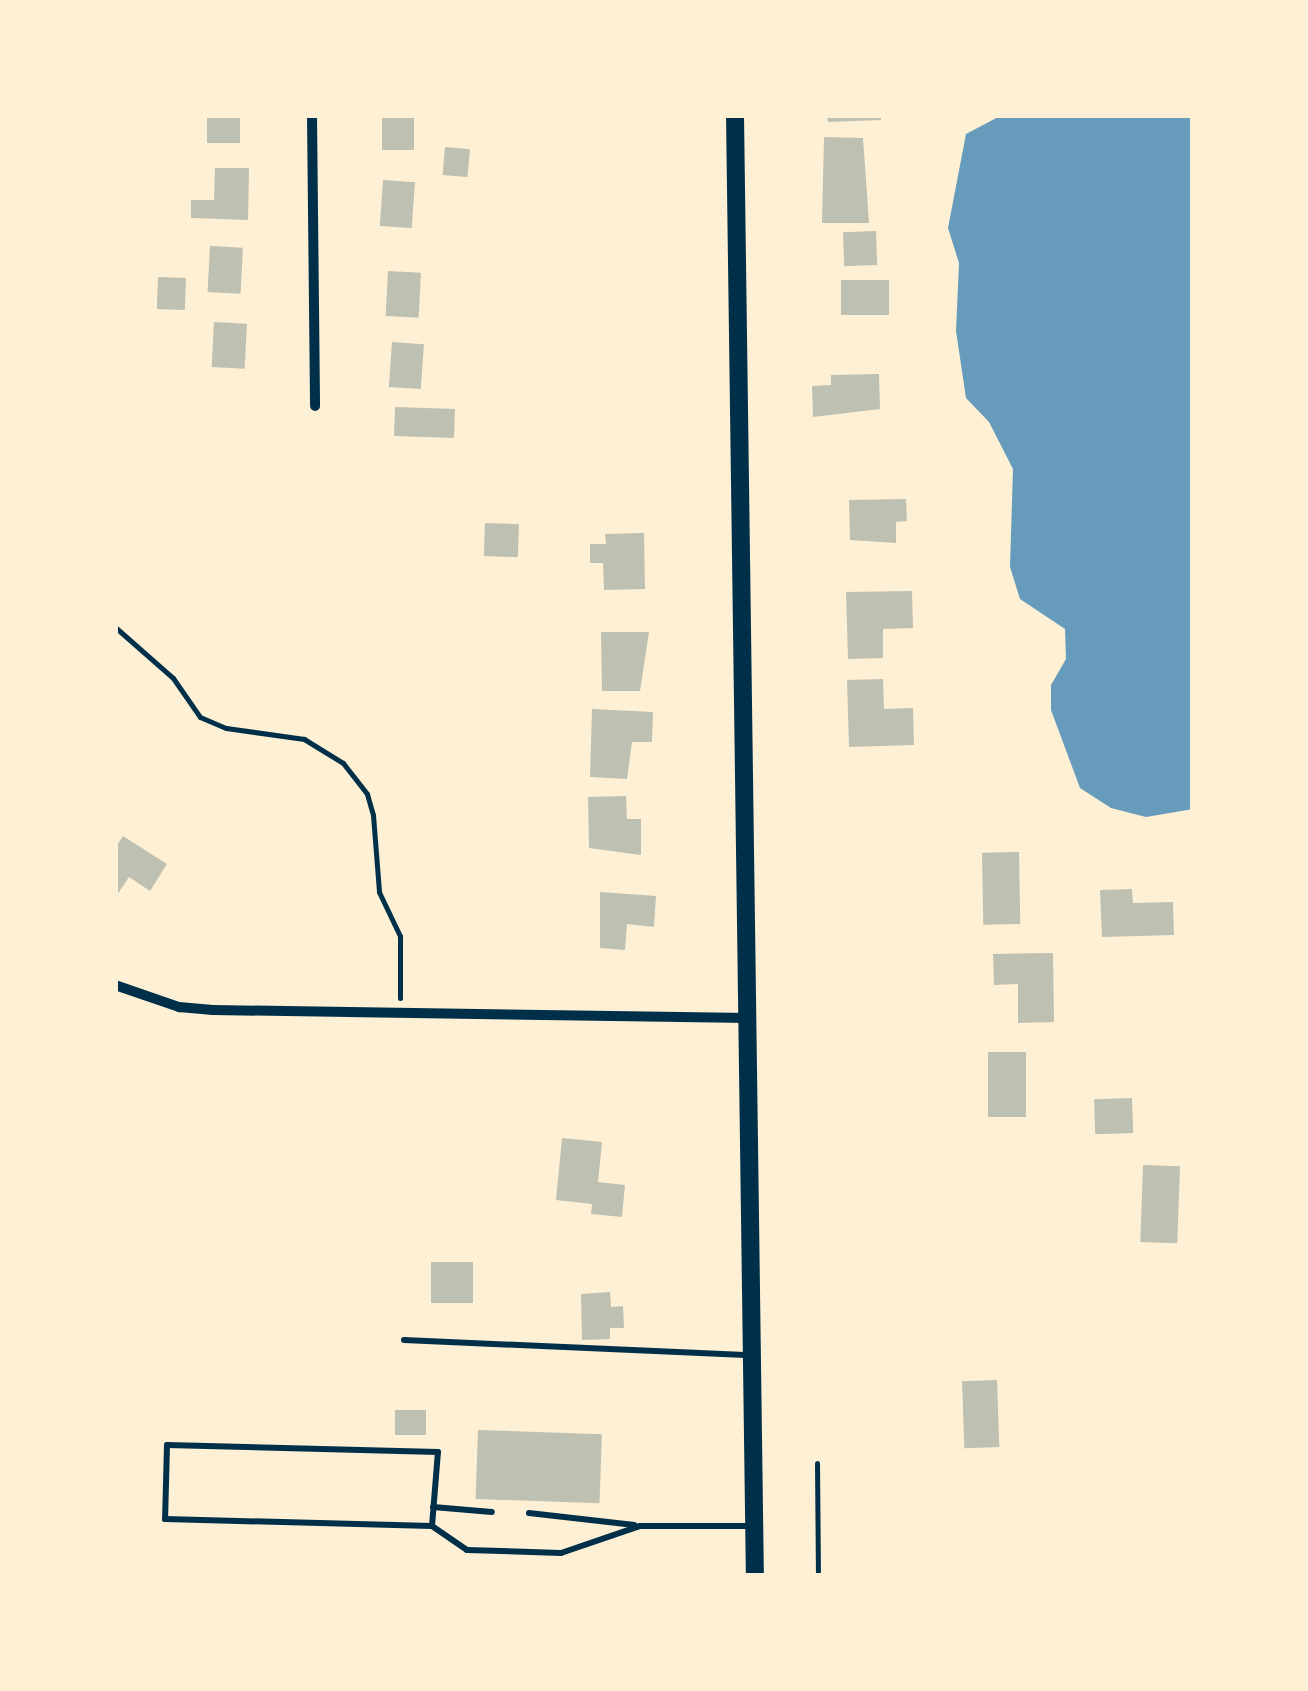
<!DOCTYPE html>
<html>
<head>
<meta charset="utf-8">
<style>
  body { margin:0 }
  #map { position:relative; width:1308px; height:1691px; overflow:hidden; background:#fdf0d5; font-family:Barlow,sans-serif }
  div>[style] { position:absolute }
  .water>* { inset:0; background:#669bbc }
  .building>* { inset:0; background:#bec0b2; transform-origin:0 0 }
  .path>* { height:5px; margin:-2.5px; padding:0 2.5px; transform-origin:2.5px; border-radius:2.5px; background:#003049 }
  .service>* { height:6px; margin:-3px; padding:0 3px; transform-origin:3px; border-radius:3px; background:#003049 }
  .minor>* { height:10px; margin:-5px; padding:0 5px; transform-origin:5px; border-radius:5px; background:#003049 }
  .secondary>* { height:18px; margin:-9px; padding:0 9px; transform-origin:9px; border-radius:9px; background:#003049 }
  span { translate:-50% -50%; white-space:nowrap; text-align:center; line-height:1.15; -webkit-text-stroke:10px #fdf0d5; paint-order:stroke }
  .frame { position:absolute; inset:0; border:118px solid #fdf0d5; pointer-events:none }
</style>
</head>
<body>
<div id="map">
  <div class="water">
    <div style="clip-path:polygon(1002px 115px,1193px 115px,1193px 809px,1146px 817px,1111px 808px,1080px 788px,1051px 710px,1051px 685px,1066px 659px,1065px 629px,1020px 599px,1010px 567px,1013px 469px,989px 422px,966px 398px,956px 331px,959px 263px,948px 228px,966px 134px)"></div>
  </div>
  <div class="building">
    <div style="left:207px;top:115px;width:33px;height:28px"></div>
    <div style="left:382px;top:115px;width:32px;height:35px"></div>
    <div style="clip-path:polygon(827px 115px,881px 115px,881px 120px,828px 122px)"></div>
    <div style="clip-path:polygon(824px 137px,863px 138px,869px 223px,822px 223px)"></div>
    <div style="left:445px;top:147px;width:25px;height:28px;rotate:5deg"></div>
    <div style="clip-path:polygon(215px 168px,249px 168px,248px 220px,191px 218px,191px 200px,214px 200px)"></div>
    <div style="left:383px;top:180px;width:32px;height:46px;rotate:4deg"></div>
    <div style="left:876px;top:231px;width:34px;height:33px;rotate:88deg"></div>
    <div style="left:210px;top:246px;width:33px;height:46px;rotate:3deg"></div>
    <div style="left:388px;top:271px;width:33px;height:45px;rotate:3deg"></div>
    <div style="left:158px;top:277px;width:28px;height:32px;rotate:2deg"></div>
    <div style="left:841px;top:280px;width:48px;height:35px"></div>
    <div style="left:214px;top:322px;width:33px;height:45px;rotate:3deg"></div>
    <div style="left:392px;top:342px;width:32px;height:45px;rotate:4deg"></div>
    <div style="clip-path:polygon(879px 374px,880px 409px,813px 417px,812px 386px,831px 385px,831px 375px)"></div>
    <div style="left:395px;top:407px;width:60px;height:29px;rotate:2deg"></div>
    <div style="clip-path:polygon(906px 499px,907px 521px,896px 522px,896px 543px,850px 540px,849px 500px)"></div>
    <div style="left:485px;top:523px;width:34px;height:33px;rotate:2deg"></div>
    <div style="clip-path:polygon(644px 533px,645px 589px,604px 590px,603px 563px,590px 563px,590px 544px,606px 544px,605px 534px)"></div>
    <div style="clip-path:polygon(912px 591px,913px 628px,883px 629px,883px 658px,848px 659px,846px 592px)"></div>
    <div style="clip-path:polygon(601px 632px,649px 632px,640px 691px,602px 691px)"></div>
    <div style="clip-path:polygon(883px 679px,884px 709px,913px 708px,914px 745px,849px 747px,847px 680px)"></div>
    <div style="clip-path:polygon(592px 709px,653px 712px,652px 742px,632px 742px,627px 779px,590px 777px)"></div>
    <div style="clip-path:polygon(626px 796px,627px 819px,641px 819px,641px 855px,589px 848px,588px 797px)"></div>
    <div style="clip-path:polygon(123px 836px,167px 864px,150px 891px,129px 877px,115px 898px,115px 848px)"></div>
    <div style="left:1019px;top:852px;width:72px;height:37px;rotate:89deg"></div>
    <div style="clip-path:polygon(1132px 889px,1133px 903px,1173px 902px,1174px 935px,1102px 937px,1100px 890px)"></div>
    <div style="clip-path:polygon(600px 892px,656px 896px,654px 927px,627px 924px,625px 950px,600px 948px)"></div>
    <div style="clip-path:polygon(1053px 953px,1054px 1022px,1018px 1023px,1018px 984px,994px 985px,993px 954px)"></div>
    <div style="left:988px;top:1052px;width:38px;height:65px"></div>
    <div style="left:1132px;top:1098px;width:35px;height:38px;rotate:88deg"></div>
    <div style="clip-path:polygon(562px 1138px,602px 1142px,598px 1182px,625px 1185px,622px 1217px,591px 1214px,592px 1204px,556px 1200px)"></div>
    <div style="left:1143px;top:1165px;width:37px;height:77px;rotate:2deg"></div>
    <div style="left:431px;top:1262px;width:42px;height:41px"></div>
    <div style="clip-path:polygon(610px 1292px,611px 1307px,623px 1306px,624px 1328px,610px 1328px,610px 1339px,582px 1340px,581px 1294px)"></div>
    <div style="left:997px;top:1380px;width:67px;height:35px;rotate:88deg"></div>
    <div style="left:395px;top:1410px;width:31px;height:25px"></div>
    <div style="left:478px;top:1430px;width:124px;height:69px;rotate:2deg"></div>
  </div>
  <div class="path">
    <div style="left:115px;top:627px;width:77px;rotate:41.3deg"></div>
    <div style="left:173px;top:678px;width:47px;rotate:55.3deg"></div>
    <div style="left:200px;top:717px;width:28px;rotate:23deg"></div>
    <div style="left:226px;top:728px;width:79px;rotate:8deg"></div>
    <div style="left:304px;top:739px;width:46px;rotate:31.6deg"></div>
    <div style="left:343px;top:763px;width:39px;rotate:52deg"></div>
    <div style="left:367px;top:794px;width:22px;rotate:74deg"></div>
    <div style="left:373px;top:815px;width:77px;rotate:85.5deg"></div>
    <div style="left:379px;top:892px;width:49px;rotate:64.5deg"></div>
    <div style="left:400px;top:936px;width:62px;rotate:90deg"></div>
    <div style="left:817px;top:1463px;width:113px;rotate:89.5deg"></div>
  </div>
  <div class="service">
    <div style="left:404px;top:1340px;width:347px;rotate:2.5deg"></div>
    <div style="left:433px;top:1507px;width:59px;rotate:4.8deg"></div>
    <div style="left:529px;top:1513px;width:106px;rotate:6.5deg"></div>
    <div style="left:432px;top:1526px;width:74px;rotate:-85.4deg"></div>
    <div style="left:438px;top:1452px;width:271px;rotate:-178.5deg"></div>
    <div style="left:167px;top:1445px;width:74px;rotate:91.5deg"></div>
    <div style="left:165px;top:1519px;width:267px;rotate:1.5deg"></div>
    <div style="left:432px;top:1526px;width:42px;rotate:34.4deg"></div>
    <div style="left:467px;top:1550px;width:94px;rotate:1.8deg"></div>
    <div style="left:561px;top:1553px;width:83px;rotate:-18.9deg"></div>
    <div style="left:640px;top:1526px;width:114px"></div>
  </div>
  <div class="minor">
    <div style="left:312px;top:115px;width:291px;rotate:89.4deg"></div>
    <div style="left:115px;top:985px;width:68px;rotate:19deg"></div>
    <div style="left:179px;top:1007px;width:34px;rotate:5deg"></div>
    <div style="left:213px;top:1010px;width:536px;rotate:0.86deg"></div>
  </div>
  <div class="secondary">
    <div style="left:735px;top:115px;width:1461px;rotate:89.22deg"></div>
  </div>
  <div class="frame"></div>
</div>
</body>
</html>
